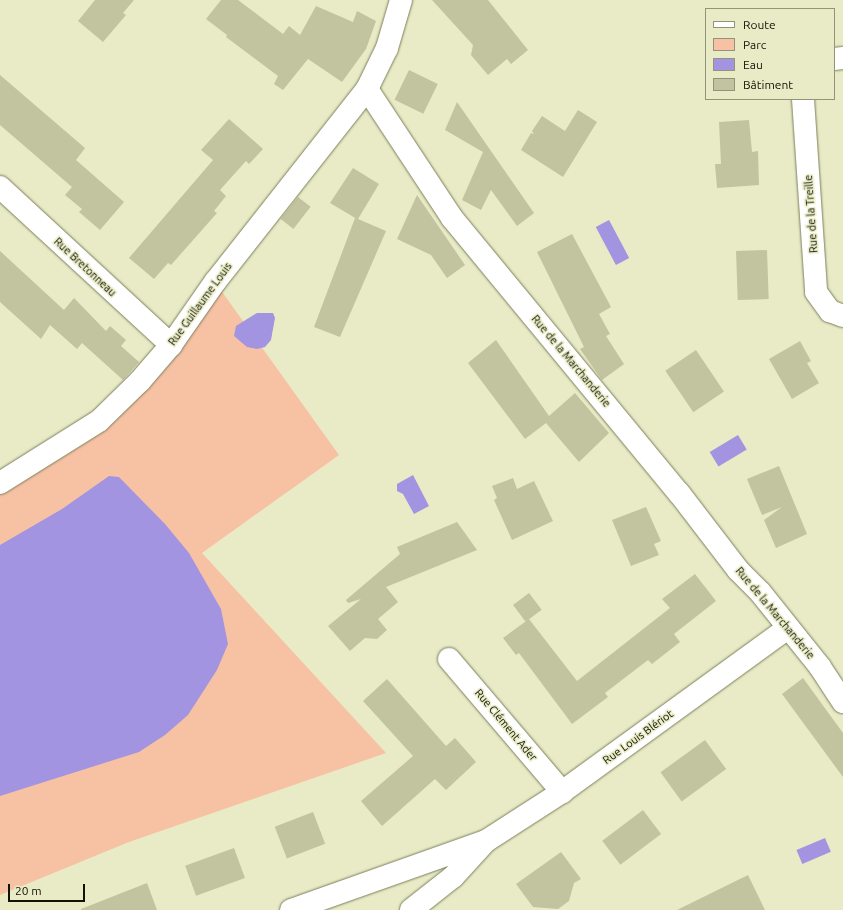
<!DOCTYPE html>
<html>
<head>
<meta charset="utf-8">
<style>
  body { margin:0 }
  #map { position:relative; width:843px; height:910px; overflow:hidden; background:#e8ebc5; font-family:Ubuntu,sans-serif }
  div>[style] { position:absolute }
  .green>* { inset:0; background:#f7c2a3 }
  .water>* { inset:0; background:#a294e0; transform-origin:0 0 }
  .building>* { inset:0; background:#c1c49f; transform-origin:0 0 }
  .roads { filter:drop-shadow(0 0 1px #7c7f5c) drop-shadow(0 0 1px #7c7f5c) }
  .minor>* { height:22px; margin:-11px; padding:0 11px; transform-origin:11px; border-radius:11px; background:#fff }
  span { translate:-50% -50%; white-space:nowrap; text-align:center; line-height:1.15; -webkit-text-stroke:3px #e8ebc5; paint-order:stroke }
  .street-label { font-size:11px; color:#111205 }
  .legend { position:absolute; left:705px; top:8px; width:130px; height:92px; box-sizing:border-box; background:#e8ebc5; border:1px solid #929478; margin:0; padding:5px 7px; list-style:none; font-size:12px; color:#111205 }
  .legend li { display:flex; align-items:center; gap:8px; height:20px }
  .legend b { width:20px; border:1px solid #929478 }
  .scale { position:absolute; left:8px; top:884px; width:77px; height:18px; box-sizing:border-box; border:2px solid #111205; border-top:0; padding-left:5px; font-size:12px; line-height:14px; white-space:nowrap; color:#111205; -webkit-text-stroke:3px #e8ebc5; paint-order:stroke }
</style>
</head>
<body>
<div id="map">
  <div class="green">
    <div style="clip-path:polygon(215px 282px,339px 455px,202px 553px,386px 753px,129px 842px,0 895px,0 483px,99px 421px)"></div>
  </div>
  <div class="water">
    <div style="left:609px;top:220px;width:43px;height:15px;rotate:62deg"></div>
    <div style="clip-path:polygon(257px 313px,273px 313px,275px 318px,271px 340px,265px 347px,257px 349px,247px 347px,234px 336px,236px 326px)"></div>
    <div style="left:738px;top:435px;width:17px;height:33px;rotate:59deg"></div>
    <div style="clip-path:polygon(413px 475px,429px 506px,414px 514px,403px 494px,397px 491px,397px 484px)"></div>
    <div style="clip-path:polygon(109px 476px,119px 477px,165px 524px,189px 553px,221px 609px,228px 644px,217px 670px,188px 715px,165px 735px,139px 752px,0 796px,0 545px,62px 509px)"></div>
    <div style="left:825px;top:838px;width:15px;height:31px;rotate:67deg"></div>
  </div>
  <div class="building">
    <div style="clip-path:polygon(95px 0,134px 0,123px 13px,126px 15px,103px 42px,78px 21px)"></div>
    <div style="clip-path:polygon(221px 0,238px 0,283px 34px,289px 26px,300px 35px,316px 6px,353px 22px,357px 11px,376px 21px,366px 49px,342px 82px,308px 59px,283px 90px,274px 84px,278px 76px,226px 37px,227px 35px,206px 19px)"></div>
    <div style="clip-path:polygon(432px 0,488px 0,528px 50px,511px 64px,507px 59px,488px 75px,471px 55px,473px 45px)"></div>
    <div style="left:409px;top:70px;width:32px;height:33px;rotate:26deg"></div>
    <div style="clip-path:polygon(0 75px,85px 148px,76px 160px,124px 202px,100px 230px,79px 212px,82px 209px,65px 195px,72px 187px,0 125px)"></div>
    <div style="clip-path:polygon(457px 102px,534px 213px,517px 226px,491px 190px,481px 210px,462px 200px,483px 152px,445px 130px)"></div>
    <div style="clip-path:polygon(578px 110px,597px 122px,563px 177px,521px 150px,531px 133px,534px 134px,532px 131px,542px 116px,565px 131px)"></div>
    <div style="clip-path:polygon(229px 119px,263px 149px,249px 164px,246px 161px,220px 190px,226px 196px,214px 211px,217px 213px,171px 265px,168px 263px,154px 279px,129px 258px,213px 160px,201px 150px)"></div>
    <div style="clip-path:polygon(749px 120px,752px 152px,758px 151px,759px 185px,717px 188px,715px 164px,721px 164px,719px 122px)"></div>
    <div style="clip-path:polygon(353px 168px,379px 184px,358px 219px,386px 231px,340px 337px,314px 327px,355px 218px,357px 219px,330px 203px)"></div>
    <div style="clip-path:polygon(417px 195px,465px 265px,447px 278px,431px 255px,397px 239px)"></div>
    <div style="left:298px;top:197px;width:16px;height:28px;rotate:38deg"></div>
    <div style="clip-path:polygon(572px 234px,611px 307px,599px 314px,610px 334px,606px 336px,624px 364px,602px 380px,580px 349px,584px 347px,537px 252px)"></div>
    <div style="left:767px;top:250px;width:49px;height:31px;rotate:88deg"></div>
    <div style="clip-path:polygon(0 251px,64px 310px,74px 298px,106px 331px,110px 326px,126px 340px,121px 346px,139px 362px,123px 380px,82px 343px,77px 349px,50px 325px,41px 339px,0 302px)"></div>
    <div style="clip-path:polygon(496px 340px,549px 416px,575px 393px,609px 433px,579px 462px,546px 423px,525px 439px,468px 363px)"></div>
    <div style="clip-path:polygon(800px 341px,811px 361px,807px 363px,819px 383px,792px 399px,769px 359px)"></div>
    <div style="left:696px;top:350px;width:50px;height:37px;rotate:56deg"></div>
    <div style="clip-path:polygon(779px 466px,807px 534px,776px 548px,764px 520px,782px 507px,762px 515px,747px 479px)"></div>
    <div style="clip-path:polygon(513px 478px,517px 489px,534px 481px,553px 521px,512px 540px,494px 500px,497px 498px,492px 486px)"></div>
    <div style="clip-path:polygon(646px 507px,661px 541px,654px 544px,659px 555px,631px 566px,612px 520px)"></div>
    <div style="clip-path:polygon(457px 522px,477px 550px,386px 587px,398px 602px,378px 619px,387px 630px,377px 639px,365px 638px,350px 651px,328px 626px,361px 599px,348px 603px,346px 600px,400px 554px,397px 547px)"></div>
    <div style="clip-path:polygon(695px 574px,716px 601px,674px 634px,680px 642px,652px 664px,648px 660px,605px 693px,608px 697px,572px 724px,519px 653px,516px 655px,503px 638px,529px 619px,577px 681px,670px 608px,662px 599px)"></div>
    <div style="left:529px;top:593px;width:21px;height:20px;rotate:53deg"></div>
    <div style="clip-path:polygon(803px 678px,843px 733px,843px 777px,782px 694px)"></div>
    <div style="clip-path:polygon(387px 679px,446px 746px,455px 738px,476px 762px,446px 790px,435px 779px,382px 826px,361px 801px,413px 756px,363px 701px)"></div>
    <div style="left:705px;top:740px;width:36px;height:55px;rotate:54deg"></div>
    <div style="left:643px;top:810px;width:30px;height:51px;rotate:53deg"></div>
    <div style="left:313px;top:812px;width:34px;height:41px;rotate:69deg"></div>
    <div style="left:234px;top:848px;width:32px;height:52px;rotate:70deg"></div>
    <div style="clip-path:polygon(561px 852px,581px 879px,574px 883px,569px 901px,558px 909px,533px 907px,516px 884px)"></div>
    <div style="clip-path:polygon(748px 875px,765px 910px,677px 910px)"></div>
    <div style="clip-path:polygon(147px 883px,157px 910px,81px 910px,81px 909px)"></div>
  </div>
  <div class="roads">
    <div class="minor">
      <div style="left:834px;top:59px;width:9px;rotate:-6deg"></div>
      <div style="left:367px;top:89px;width:154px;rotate:56.6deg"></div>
      <div style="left:452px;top:218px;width:357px;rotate:50.5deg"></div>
      <div style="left:679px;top:493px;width:97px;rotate:52.5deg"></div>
      <div style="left:738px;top:570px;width:31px;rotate:45deg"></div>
      <div style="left:760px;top:592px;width:96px;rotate:51.3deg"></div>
      <div style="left:820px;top:667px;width:42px;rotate:56.7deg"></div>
      <div style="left:803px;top:99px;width:193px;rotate:86.1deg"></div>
      <div style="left:816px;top:292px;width:24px;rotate:54deg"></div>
      <div style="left:830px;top:311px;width:14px;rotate:21deg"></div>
      <div style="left:0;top:187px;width:233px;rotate:42.7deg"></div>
      <div style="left:0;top:483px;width:117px;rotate:-32.1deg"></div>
      <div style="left:99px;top:421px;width:57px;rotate:-44.3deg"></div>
      <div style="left:140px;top:381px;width:48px;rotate:-49.3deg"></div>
      <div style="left:171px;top:345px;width:77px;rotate:-55.1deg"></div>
      <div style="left:215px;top:282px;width:246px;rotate:-51.8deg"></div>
      <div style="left:367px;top:89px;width:46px;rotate:-64deg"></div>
      <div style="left:387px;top:48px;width:50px;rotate:-73.7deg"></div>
      <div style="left:449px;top:659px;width:175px;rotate:49.6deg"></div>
      <div style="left:291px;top:910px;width:207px;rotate:-19.5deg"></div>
      <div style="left:486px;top:841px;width:90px;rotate:-32.8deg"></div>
      <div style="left:562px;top:792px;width:279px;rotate:-36deg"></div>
      <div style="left:411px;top:910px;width:53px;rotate:-38.2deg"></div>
      <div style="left:453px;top:877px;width:47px;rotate:-47.6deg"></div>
    </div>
  </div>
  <div class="street-label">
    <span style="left:811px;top:214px;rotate:-94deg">Rue de la Treille</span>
    <span style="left:85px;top:267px;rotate:43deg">Rue Bretonneau</span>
    <span style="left:200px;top:304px;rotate:-54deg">Rue Guillaume Louis</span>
    <span style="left:571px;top:361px;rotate:50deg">Rue de la Marchanderie</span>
    <span style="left:775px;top:613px;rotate:50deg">Rue de la Marchanderie</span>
    <span style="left:506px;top:725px;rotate:50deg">Rue Clément Ader</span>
    <span style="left:638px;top:737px;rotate:-36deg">Rue Louis Blériot</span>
  </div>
  <ul class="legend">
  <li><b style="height:5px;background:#fff"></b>Route</li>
  <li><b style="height:11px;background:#f7c2a3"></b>Parc</li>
  <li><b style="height:11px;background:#a294e0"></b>Eau</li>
  <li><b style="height:11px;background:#c1c49f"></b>Bâtiment</li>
  </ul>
  <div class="scale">20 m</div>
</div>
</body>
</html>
